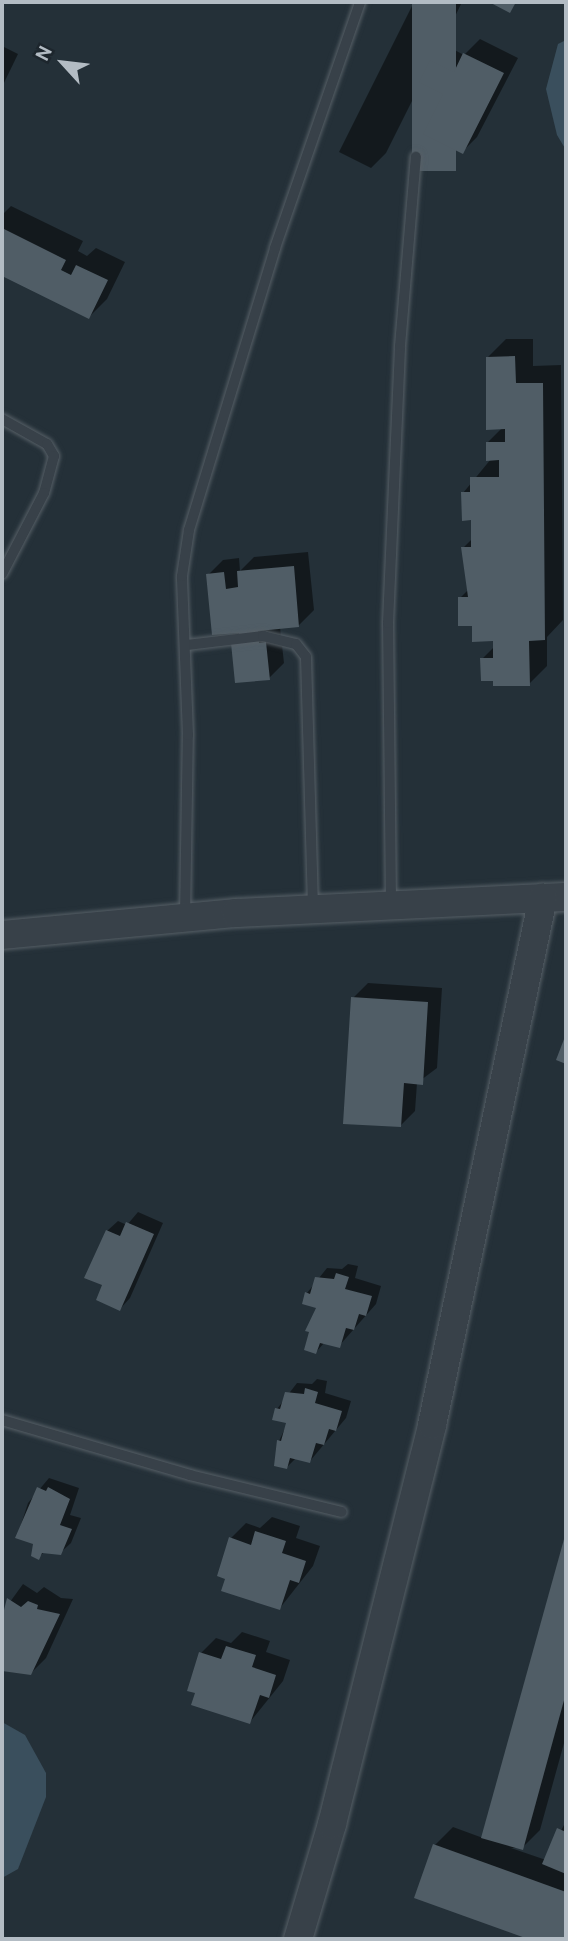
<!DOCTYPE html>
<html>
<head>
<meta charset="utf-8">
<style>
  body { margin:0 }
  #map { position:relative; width:568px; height:1941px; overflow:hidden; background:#243038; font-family:Cabin,sans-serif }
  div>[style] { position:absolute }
  .water>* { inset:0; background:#3a4f5d }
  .shadow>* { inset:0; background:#0007 }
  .building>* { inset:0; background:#505d66; transform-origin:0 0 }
  .roads { filter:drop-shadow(0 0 2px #565f66) drop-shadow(0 0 2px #565f66) }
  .service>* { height:10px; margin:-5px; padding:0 5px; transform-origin:5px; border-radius:5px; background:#384149 }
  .tertiary>* { height:28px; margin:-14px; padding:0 14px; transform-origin:14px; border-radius:14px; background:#384149 }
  span { translate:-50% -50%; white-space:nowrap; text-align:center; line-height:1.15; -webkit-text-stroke:6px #1d262d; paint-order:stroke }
  .frame { position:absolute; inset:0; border:4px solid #b3bcc4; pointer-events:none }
  .north { position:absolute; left:28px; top:28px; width:70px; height:70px; -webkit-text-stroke:5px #1d262d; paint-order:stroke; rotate:297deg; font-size:19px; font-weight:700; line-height:28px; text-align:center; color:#b3bcc4 }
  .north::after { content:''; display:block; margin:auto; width:24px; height:32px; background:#b3bcc4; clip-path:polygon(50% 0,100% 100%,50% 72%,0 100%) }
</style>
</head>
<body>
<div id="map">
  <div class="water">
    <div style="clip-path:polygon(566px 40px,566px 150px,557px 135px,546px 89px,558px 44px)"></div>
    <div style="clip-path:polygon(2px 1722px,25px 1735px,46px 1773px,46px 1797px,18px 1869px,2px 1878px)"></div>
  </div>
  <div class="shadow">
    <div style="clip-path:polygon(414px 2px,462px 2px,435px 58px,447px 46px,464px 55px,480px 39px,518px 58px,477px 137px,462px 152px,445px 93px,422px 81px,386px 153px,371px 168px,339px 152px)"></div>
    <div style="clip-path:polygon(2px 46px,18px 54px,2px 87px)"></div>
    <div style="clip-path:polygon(11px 206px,83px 241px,78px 251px,87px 256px,96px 248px,125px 262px,107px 299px,89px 317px,2px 275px,2px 215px)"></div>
    <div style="clip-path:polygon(506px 339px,533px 339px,533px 366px,561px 365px,563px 620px,547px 637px,547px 666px,529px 684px,482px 659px,494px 647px,494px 639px,474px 624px,460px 598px,469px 589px,463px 548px,473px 538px,473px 518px,463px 493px,491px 459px,488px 442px,503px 427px,488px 357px)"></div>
    <div style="clip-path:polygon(308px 552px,314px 610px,299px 625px,280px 627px,284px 663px,269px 678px,208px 575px,223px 560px,239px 558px,240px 571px,254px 557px)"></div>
    <div style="clip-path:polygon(368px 983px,442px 988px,437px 1068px,417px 1083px,415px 1111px,400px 1126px,353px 998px)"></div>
    <div style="clip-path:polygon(138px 1212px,163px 1223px,130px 1298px,120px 1309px,105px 1284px,107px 1231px,118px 1221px,127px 1225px)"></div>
    <div style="clip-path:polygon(348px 1264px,358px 1266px,355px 1278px,381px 1286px,376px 1304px,339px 1346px,325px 1342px,316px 1352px,318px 1307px,307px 1293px,327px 1268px,342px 1269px)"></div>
    <div style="clip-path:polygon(317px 1379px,327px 1381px,325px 1393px,351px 1401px,346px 1418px,310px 1461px,296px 1458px,287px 1467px,279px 1441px,288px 1422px,277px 1409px,297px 1383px,312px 1384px)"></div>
    <div style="clip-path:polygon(49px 1478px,79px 1488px,70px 1515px,81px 1518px,71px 1543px,60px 1553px,44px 1552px,39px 1557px,35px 1543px,17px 1537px,28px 1503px)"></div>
    <div style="clip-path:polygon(272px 1517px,300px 1526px,296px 1538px,320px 1546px,313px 1566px,280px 1608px,227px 1578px,231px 1538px,246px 1523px,260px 1528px)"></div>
    <div style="clip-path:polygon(566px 1535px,566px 1736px,540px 1830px,522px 1848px,511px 1848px,546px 1860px,566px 1821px,566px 1939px,533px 1939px,416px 1897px,435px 1845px,453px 1827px,483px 1838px)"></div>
    <div style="clip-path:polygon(23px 1584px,37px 1593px,44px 1587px,61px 1598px,73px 1599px,46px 1658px,31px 1673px,2px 1657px,2px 1613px)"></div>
    <div style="clip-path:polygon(242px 1632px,270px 1641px,266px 1652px,290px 1660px,283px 1681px,250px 1722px,189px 1689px,201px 1653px,216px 1638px,231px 1643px)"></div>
  </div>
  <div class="building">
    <div style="left:412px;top:2px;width:44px;height:169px"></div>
    <div style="clip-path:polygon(489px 2px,516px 2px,510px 13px)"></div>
    <div style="clip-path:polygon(463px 53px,504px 73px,463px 154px,423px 134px,443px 94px,419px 82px,430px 60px,454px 72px)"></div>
    <div style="clip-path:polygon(2px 228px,66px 260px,61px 270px,71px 275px,76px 265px,108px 280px,89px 319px,2px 276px)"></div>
    <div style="clip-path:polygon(515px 356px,516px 383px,543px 383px,545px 640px,529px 641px,530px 686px,493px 686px,493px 681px,481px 681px,480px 658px,493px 658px,493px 641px,472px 642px,472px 626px,458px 626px,458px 597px,468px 597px,461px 547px,471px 547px,471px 520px,462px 521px,461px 492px,470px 492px,470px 477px,499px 477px,499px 460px,486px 461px,486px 442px,505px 442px,505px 429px,486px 430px,486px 357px)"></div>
    <div style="clip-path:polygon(294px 566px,299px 627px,258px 631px,259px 643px,266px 642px,270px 680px,235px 683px,231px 643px,240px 642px,239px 633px,212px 635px,206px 574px,224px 572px,226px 589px,238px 587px,237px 571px)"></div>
    <div style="clip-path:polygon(351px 997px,428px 1002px,423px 1085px,404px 1083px,401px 1127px,343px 1124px)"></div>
    <div style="clip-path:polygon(566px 1034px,566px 1064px,556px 1060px)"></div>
    <div style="clip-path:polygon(126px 1222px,154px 1234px,120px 1311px,96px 1300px,102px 1285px,84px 1278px,106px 1230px,120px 1236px)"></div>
    <div style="clip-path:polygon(336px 1273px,349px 1277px,345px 1289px,372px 1296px,366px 1316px,359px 1314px,354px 1330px,346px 1328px,340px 1348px,320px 1343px,316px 1354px,304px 1350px,309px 1332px,305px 1331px,316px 1308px,302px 1304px,305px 1292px,310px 1294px,315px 1277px,334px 1279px)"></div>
    <div style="clip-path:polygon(305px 1388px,318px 1392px,315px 1403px,342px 1411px,336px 1431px,329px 1429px,324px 1445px,316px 1443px,310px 1463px,290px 1458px,287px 1469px,274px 1466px,277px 1440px,281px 1441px,286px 1423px,272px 1420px,275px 1408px,280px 1409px,285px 1392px,304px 1394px)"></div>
    <div style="clip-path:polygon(37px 1487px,46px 1491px,48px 1487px,70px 1499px,60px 1525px,72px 1529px,61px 1555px,42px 1553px,39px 1560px,31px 1556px,33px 1544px,15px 1538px)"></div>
    <div style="clip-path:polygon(255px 1531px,286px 1541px,282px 1553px,306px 1561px,299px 1583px,290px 1580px,280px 1610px,221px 1591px,225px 1579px,217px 1576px,229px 1537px,251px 1545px)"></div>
    <div style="clip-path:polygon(566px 1532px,566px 1693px,523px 1850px,481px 1838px)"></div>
    <div style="clip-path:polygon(7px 1598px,21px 1607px,28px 1601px,38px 1605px,37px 1609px,60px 1614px,31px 1675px,2px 1671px,2px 1618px)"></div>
    <div style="clip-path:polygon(226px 1646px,256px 1655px,252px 1667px,276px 1675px,269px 1698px,260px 1695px,250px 1724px,191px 1705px,195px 1693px,187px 1691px,199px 1652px,221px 1659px)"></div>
    <div style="clip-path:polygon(557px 1828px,566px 1832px,566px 1874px,542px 1864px)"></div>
    <div style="clip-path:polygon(433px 1844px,566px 1892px,566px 1939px,528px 1939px,414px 1898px)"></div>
  </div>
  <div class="roads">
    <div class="service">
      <div style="left:2px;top:419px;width:51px;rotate:29.1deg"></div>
      <div style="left:47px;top:444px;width:14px;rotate:60deg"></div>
      <div style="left:54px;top:456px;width:38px;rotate:105deg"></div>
      <div style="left:44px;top:493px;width:91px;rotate:117.4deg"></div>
      <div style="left:187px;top:645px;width:77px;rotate:-6.8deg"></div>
      <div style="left:263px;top:636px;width:34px;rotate:14deg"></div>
      <div style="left:296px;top:644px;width:16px;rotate:52deg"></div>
      <div style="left:306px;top:657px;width:251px;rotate:88.4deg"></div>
      <div style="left:391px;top:905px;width:282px;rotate:-90.6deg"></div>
      <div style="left:388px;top:623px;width:277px;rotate:-87.5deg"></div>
      <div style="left:400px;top:346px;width:190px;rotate:-85.2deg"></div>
      <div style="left:185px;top:917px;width:182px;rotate:-89.1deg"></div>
      <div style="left:188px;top:735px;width:159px;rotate:-92.2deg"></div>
      <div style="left:182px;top:576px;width:47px;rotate:-81.3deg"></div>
      <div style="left:189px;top:530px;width:295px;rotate:-73deg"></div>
      <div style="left:275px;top:248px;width:260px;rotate:-70.9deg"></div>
      <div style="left:2px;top:1420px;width:196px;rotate:16.3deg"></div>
      <div style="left:190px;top:1475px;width:156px;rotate:13.7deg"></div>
    </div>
    <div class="tertiary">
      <div style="left:2px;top:935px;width:235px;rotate:-5.4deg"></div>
      <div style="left:236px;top:913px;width:330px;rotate:-2.8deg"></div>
      <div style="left:298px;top:1939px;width:120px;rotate:-73.5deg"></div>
      <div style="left:332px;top:1824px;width:411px;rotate:-75.9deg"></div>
      <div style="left:432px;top:1425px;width:539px;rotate:-78.11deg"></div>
    </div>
  </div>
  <div class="frame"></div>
  <div class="north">N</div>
</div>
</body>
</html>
